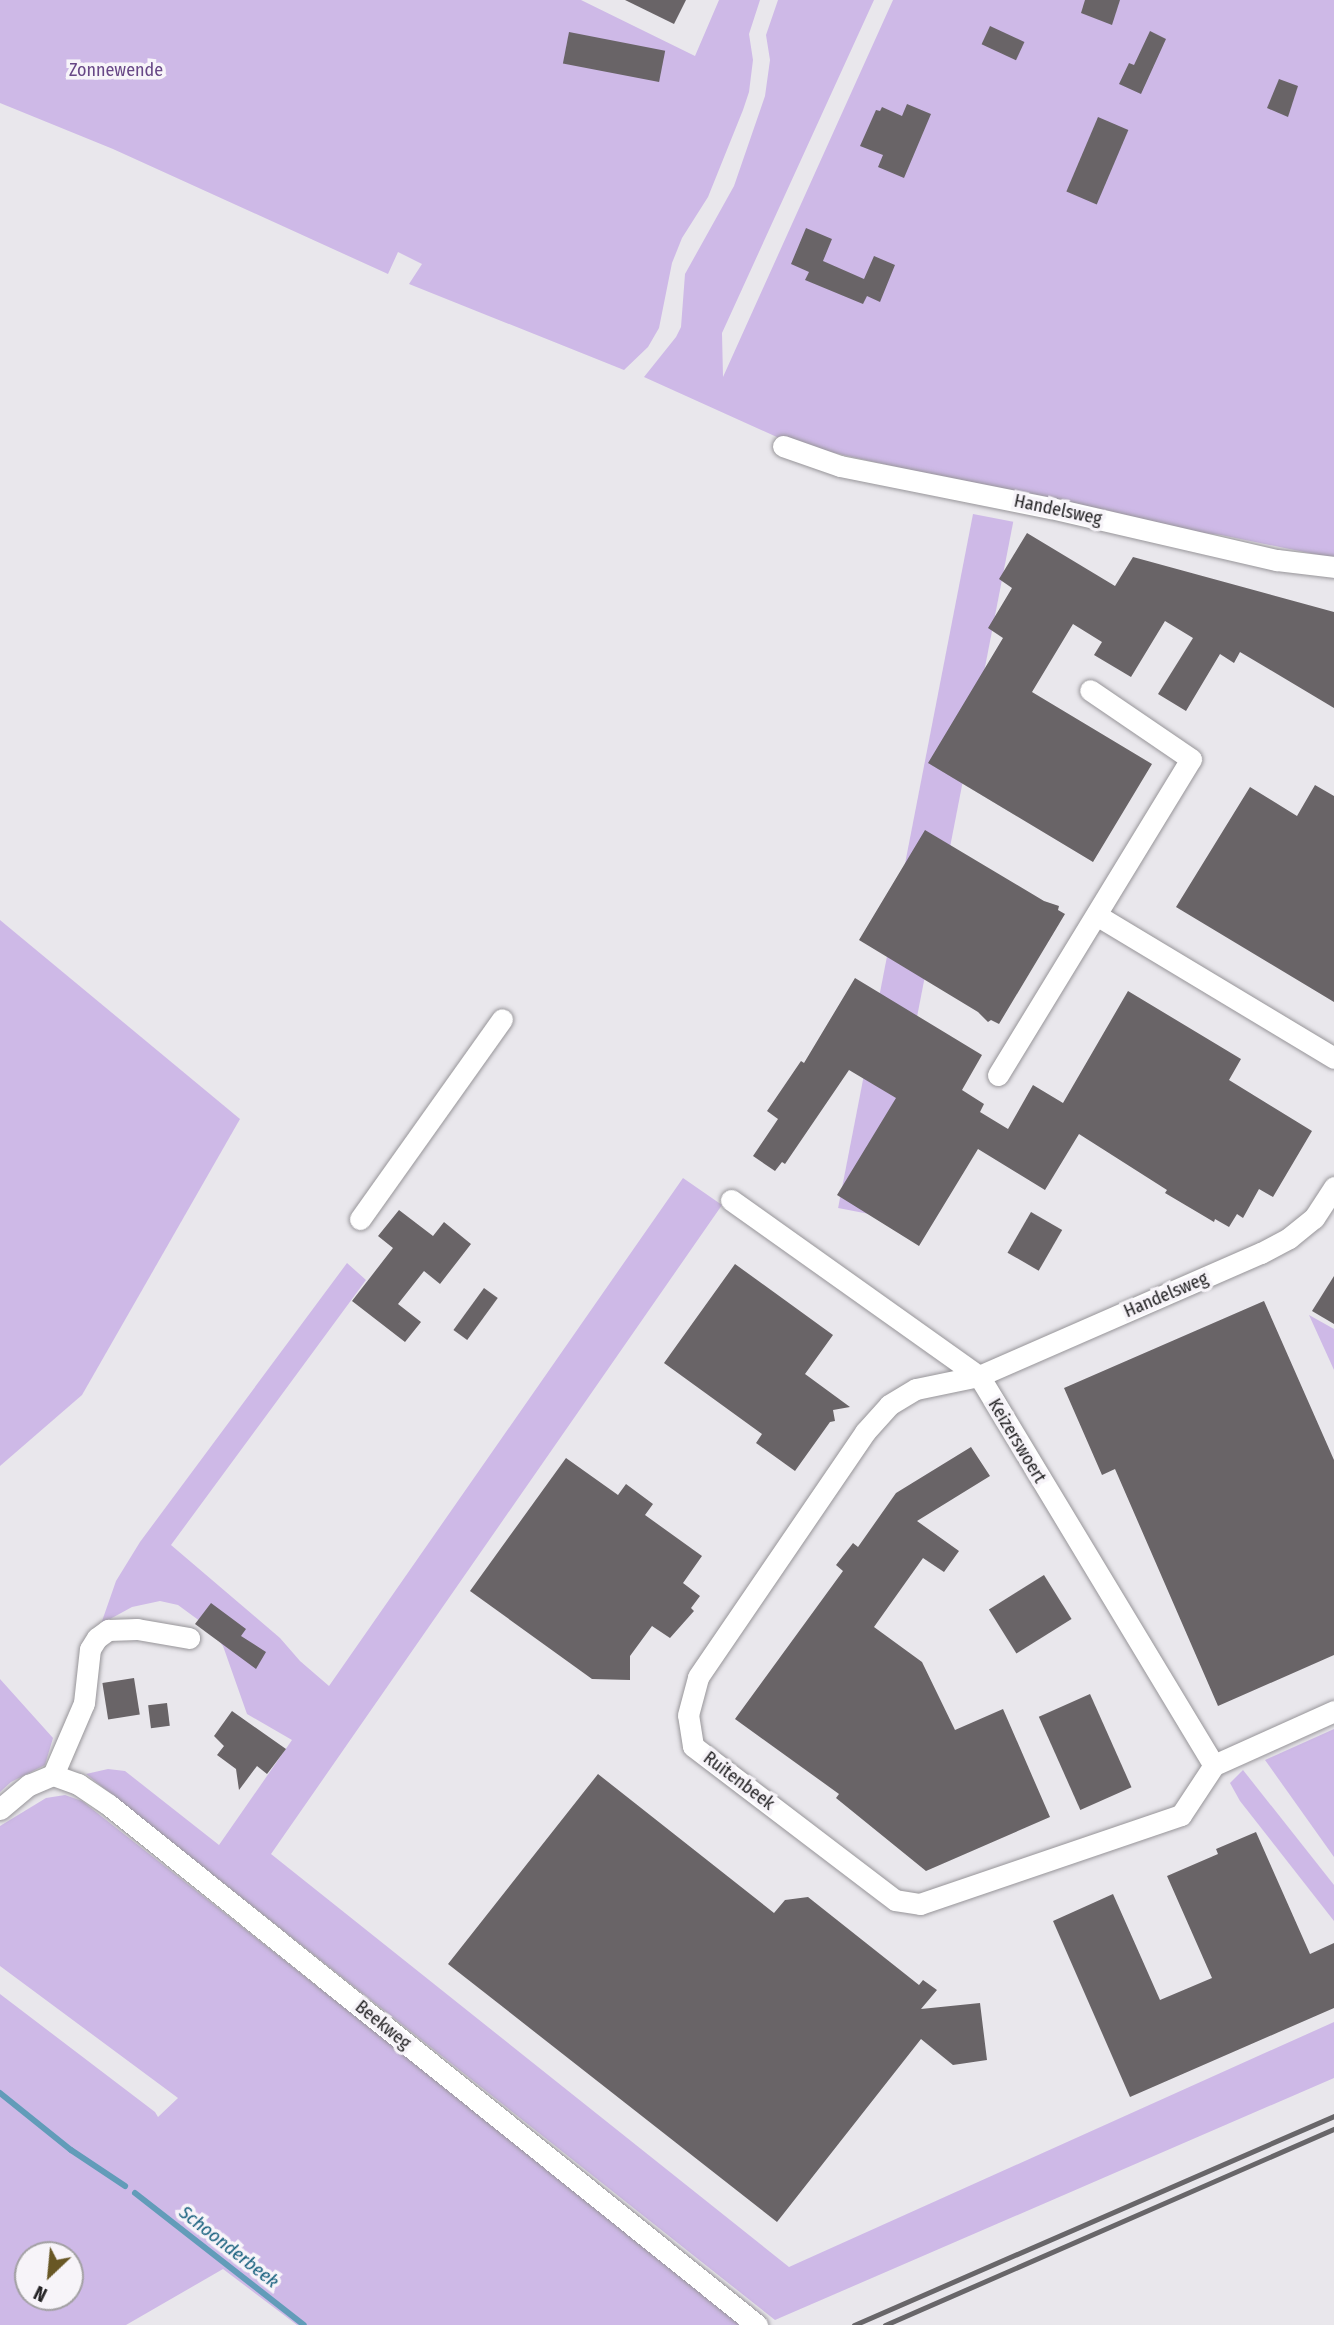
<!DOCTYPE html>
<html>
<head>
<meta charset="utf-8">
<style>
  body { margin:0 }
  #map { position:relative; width:1334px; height:2325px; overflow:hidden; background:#e9e7ec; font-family:"Fira Sans Condensed",sans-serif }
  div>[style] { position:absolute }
  .green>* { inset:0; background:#ceb9e7; transform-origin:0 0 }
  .stream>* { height:6px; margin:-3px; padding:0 3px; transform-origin:3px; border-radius:3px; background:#629cb9 }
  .building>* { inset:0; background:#696467; transform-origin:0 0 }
  .roads { filter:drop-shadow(0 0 2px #979599) drop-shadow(0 0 2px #979599) }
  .minor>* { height:21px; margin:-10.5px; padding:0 10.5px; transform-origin:10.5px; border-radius:10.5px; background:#fff }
  .rail>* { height:5px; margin:-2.5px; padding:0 2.5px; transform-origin:2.5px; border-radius:2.5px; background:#686669 }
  span { translate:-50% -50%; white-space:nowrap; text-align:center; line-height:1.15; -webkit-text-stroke:7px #f7f4f9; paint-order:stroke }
  .park-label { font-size:18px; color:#674786 }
  .street-label { font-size:18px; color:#222123 }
  .water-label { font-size:19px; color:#145e7c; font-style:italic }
  .north { position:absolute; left:14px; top:2241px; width:70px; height:70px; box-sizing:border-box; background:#f7f4f9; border:2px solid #a2a0a3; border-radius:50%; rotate:206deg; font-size:19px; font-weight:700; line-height:28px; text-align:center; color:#222123 }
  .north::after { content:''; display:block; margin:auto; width:24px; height:32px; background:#685725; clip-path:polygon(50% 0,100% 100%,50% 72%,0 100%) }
</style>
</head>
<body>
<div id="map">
  <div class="green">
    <div style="clip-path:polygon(0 0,581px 0,695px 56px,719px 0,760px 0,749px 34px,753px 60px,749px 92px,743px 110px,708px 197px,682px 238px,672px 263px,659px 328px,648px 347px,624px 370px,409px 284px,422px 264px,398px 252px,388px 274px,113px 149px,0 103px)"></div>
    <div style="clip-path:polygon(778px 0,874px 0,722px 333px,723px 377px,893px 0,1334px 0,1334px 558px,1221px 535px,1177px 530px,790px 443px,644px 377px,676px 337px,681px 327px,685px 274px,734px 186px,765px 96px,770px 60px,766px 35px)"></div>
    <div style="left:973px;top:514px;width:41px;height:707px;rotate:11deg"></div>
    <div style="clip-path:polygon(0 920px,240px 1119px,82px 1395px,0 1466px)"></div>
    <div style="clip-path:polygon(683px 1178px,722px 1205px,271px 1854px,789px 2267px,1334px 2022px,1334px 2078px,775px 2320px,86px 1774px,108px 1769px,125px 1771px,219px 1845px,292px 1740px,247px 1714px,223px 1646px,208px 1627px,178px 1605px,160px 1601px,132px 1607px,101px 1624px,116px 1581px,140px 1542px,347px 1263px,366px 1280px,171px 1545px,280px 1638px,300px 1661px,329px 1686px)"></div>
    <div style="clip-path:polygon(1309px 1315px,1334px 1329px,1334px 1370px)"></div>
    <div style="clip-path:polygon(0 1679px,53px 1738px,45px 1765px,11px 1782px,0 1792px)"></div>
    <div style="clip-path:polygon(1334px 1729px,1334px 1857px,1265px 1760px)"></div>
    <div style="clip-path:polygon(1243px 1770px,1334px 1885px,1334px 1921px,1240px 1801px,1230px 1783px)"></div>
    <div style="clip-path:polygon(evenodd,65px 1795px,82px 1801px,747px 2325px,297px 2325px,223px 2269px,126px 2325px,0 2325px,0 1994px,155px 2112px,158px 2117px,178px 2098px,0 1966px,0 1826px,46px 1798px,65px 1795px,28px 2255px,70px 2255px,70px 2297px,28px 2297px,28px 2255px)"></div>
  </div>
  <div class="stream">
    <div style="left:0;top:2093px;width:91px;rotate:38.8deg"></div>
    <div style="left:71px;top:2150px;width:65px;rotate:33.7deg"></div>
    <div style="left:135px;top:2193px;width:214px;rotate:38deg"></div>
  </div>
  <div class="building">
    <div style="clip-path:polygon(625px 0,686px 0,674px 24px)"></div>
    <div style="clip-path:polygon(1085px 0,1120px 0,1112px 25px,1081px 13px)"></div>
    <div style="left:990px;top:26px;width:38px;height:20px;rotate:25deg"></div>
    <div style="clip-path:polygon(1150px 31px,1166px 39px,1141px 94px,1119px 84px,1129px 63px,1134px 65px)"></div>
    <div style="left:569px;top:32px;width:98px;height:32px;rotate:11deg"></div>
    <div style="clip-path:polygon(1279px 79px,1298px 86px,1288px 117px,1267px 108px)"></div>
    <div style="clip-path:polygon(907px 104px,931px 114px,904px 178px,878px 167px,883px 155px,860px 146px,876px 110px,880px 111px,882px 107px,902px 116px)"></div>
    <div style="left:1098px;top:117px;width:33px;height:81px;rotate:23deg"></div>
    <div style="clip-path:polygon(806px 228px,832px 239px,823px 261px,864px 279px,874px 256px,895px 265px,880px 302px,867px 296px,863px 304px,805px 280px,809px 272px,791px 264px)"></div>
    <div style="clip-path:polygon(1027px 533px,1115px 586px,1133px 557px,1334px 612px,1334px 708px,1240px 652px,1234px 663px,1220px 654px,1186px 711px,1158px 694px,1193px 638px,1165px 621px,1131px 677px,1094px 655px,1102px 642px,1073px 624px,1032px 692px,1152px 764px,1093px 862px,928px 763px,1003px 638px,988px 628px,1012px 588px,999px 579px)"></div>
    <div style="clip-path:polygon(1315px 785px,1334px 796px,1334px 1002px,1176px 907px,1250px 787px,1297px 816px)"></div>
    <div style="clip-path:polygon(925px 830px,1044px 901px,1059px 906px,1058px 910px,1065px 914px,999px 1024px,991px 1020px,988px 1022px,978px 1012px,859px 940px)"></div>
    <div style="clip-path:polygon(855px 978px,982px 1055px,962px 1090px,984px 1104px,980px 1112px,1008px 1129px,1033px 1085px,1063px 1103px,1128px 991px,1241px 1059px,1229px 1080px,1312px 1131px,1273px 1197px,1259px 1189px,1243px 1218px,1237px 1214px,1229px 1227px,1215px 1219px,1214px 1222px,1165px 1193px,1167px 1190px,1079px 1134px,1045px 1190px,978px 1149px,919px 1246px,837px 1195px,896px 1098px,849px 1070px,785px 1164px,782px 1162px,775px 1171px,753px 1156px,778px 1119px,767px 1111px,801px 1061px,804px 1063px)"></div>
    <div style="clip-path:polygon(399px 1210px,433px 1236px,444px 1222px,471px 1244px,440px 1284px,424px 1271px,398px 1304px,421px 1322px,405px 1342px,352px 1301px,393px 1248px,378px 1236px)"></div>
    <div style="left:1031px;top:1212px;width:36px;height:47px;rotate:30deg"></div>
    <div style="clip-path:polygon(735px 1264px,833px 1335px,805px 1374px,850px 1407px,833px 1410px,835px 1421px,830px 1422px,795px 1471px,756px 1443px,762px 1434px,664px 1363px)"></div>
    <div style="clip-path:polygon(1334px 1276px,1334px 1324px,1312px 1311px)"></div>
    <div style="left:484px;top:1288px;width:17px;height:52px;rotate:36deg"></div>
    <div style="clip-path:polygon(1264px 1301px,1334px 1460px,1334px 1655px,1218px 1706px,1115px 1469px,1102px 1475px,1064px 1388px)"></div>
    <div style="clip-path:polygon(971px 1447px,990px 1476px,917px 1521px,959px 1551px,944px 1572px,923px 1558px,874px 1627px,922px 1662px,955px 1730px,1003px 1709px,1050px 1817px,926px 1871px,836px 1798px,839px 1794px,735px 1719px,843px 1571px,836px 1565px,853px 1543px,858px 1547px,896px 1493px)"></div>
    <div style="clip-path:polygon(566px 1458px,618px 1495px,626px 1484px,653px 1504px,645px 1515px,702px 1556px,683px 1583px,700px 1596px,691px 1608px,694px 1611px,670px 1638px,652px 1626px,630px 1656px,630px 1680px,592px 1679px,470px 1591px)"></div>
    <div style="left:1044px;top:1575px;width:52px;height:65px;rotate:58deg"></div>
    <div style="clip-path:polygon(211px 1603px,246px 1629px,241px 1636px,266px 1652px,256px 1669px,195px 1624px)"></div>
    <div style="left:134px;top:1678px;width:37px;height:32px;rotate:81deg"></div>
    <div style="left:1090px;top:1694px;width:102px;height:56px;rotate:66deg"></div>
    <div style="left:167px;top:1703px;width:23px;height:19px;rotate:83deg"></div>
    <div style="clip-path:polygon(232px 1711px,286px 1749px,267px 1774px,257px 1766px,239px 1790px,236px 1769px,217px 1755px,224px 1746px,214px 1736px)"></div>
    <div style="clip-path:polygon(598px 1774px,774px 1913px,785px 1900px,808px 1897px,919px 1985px,923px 1980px,937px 1990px,921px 2009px,980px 2003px,987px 2060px,953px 2065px,921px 2039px,777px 2222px,448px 1964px)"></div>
    <div style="clip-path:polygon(1256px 1832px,1310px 1954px,1334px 1943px,1334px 2008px,1130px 2097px,1053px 1921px,1113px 1894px,1160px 2000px,1212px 1978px,1167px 1876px,1218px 1854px,1216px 1849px)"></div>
  </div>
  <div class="roads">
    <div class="minor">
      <div style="left:783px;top:446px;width:60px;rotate:19.3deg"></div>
      <div style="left:840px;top:466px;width:215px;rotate:11.3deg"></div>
      <div style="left:1051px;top:508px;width:232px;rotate:13deg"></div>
      <div style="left:1277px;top:560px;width:57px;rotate:7deg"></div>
      <div style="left:1098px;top:916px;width:275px;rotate:31deg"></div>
      <div style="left:998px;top:1075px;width:370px;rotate:-58.6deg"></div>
      <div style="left:1191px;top:759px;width:122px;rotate:-145.7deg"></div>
      <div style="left:731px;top:1200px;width:304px;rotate:35.4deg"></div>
      <div style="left:979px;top:1376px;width:454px;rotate:58.9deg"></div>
      <div style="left:360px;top:1219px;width:245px;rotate:-54.6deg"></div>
      <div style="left:1214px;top:1765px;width:60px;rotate:123.4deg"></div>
      <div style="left:1181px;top:1815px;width:276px;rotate:161.2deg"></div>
      <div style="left:920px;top:1904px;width:25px;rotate:-171deg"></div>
      <div style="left:895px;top:1900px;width:254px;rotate:-142.7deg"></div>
      <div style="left:693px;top:1746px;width:31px;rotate:-99deg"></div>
      <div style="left:688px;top:1715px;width:39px;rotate:-75deg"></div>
      <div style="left:698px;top:1677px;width:297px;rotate:-55.7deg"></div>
      <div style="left:865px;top:1432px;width:36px;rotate:-48deg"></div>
      <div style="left:889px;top:1405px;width:31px;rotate:-31deg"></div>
      <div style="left:916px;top:1389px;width:64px;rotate:-11.7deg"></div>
      <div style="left:979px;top:1376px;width:308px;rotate:-23.6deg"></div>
      <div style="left:1261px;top:1253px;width:32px;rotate:-28deg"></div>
      <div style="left:1289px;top:1238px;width:32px;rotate:-39deg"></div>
      <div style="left:1314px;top:1218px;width:37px;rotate:-57deg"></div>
      <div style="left:1214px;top:1765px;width:132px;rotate:-24.2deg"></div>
      <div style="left:53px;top:1775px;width:78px;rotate:-66.7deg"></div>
      <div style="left:84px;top:1703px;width:54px;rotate:-83.7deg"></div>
      <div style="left:90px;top:1649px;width:13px;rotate:-58deg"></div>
      <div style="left:97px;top:1638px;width:14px;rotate:-36deg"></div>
      <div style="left:108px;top:1630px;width:29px;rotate:-2deg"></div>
      <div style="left:137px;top:1629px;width:53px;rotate:9.8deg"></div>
      <div style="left:0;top:1809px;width:38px;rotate:-40deg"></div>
      <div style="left:29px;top:1785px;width:26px;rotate:-23deg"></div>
      <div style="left:53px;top:1775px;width:27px;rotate:20deg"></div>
      <div style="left:78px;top:1784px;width:37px;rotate:34deg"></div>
      <div style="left:109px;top:1805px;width:831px;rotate:38.75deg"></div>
    </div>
  </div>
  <div class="rail">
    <div style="left:854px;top:2325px;width:524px;rotate:-23.53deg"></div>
    <div style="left:885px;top:2325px;width:490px;rotate:-23.6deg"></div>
  </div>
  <div class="park-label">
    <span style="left:116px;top:70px">Zonnewende</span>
  </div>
  <div class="street-label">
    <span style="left:1058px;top:510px;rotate:12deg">Handelsweg</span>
    <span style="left:1166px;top:1295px;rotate:-23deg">Handelsweg</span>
    <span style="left:1017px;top:1441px;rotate:59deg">Keizerswoert</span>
    <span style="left:739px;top:1781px;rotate:37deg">Ruitenbeek</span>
    <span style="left:383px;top:2025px;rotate:39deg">Beekweg</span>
  </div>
  <div class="water-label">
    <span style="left:229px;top:2247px;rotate:38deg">Schoonderbeek</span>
  </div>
  <div class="north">N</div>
</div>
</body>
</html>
